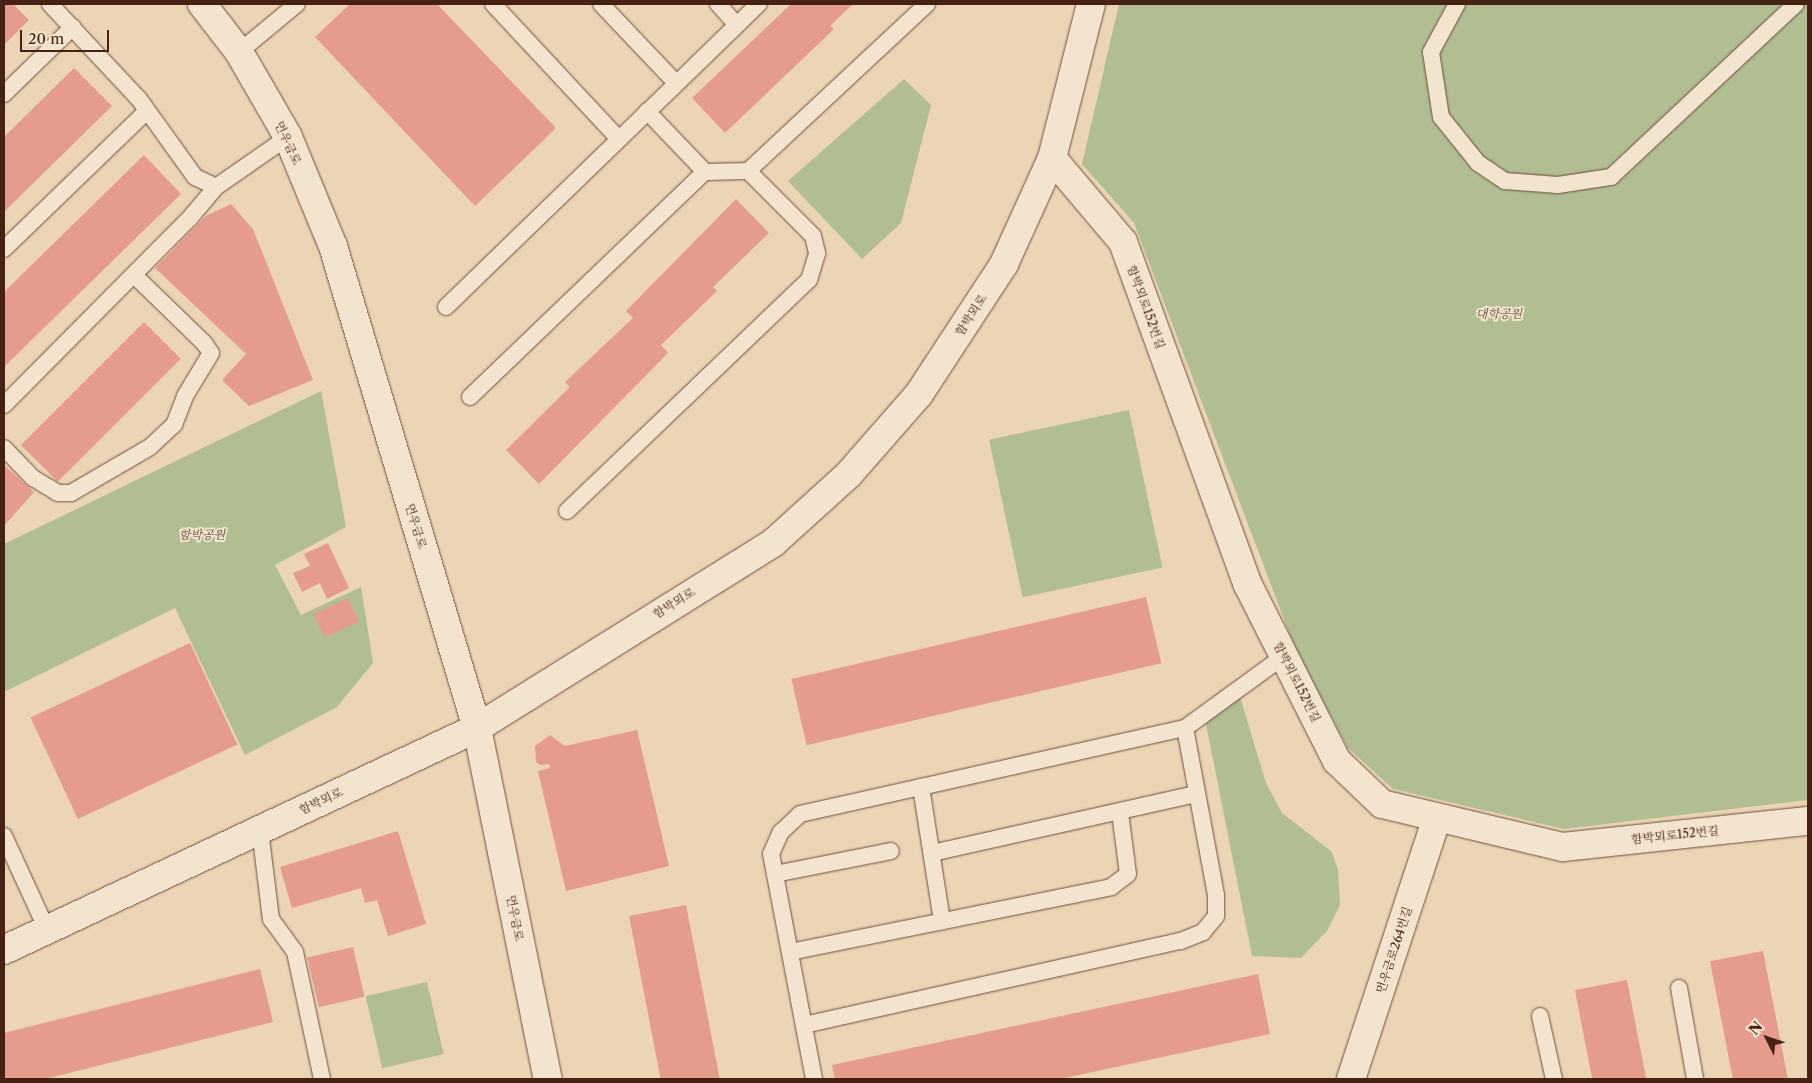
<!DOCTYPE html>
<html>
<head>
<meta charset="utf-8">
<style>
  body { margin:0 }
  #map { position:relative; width:1812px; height:1083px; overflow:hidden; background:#ebd5b4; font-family:"Libre Caslon Text","Noto Serif KR",serif }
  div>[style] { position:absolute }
  .green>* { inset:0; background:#b1be92; transform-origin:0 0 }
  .building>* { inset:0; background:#e59c8d; transform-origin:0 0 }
  .roads { filter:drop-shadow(0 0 1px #6f4f3c) drop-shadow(0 0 1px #6f4f3c) }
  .service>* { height:16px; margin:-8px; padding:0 8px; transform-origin:8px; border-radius:8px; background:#f2e4ce }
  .minor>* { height:28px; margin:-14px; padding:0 14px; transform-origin:14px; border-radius:14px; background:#f2e4ce }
  .tertiary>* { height:28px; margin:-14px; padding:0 14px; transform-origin:14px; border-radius:14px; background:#f2e4ce }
  .secondary>* { height:28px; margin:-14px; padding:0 14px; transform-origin:14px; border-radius:14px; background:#f2e4ce }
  span { translate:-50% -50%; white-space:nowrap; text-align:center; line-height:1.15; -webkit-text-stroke:4px #f2e4ce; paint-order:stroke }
  .street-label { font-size:12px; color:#462214 }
  .park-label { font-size:12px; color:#614934; font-style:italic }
  .frame { position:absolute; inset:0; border:5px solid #462214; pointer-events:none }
  .north { position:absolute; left:1742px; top:1013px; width:50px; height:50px; -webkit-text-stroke:4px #f2e4ce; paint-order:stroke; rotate:311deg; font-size:14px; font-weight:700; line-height:20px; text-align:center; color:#462214 }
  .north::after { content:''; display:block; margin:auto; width:18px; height:22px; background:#462214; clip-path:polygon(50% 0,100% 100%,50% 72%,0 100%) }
  .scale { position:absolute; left:20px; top:30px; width:89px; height:22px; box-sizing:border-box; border:2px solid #462214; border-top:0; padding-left:6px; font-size:15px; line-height:18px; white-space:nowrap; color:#462214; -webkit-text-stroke:4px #f2e4ce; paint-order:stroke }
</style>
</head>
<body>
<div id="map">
  <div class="green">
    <div style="clip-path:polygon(1119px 4px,1808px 4px,1808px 800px,1564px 829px,1393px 789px,1348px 748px,1296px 651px,1134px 223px,1082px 164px)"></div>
    <div style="clip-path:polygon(904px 79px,931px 105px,901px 223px,862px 259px,788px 181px)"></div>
    <div style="clip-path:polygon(321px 391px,346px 527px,275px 565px,301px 615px,361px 587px,373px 663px,337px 707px,245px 755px,175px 608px,4px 692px,4px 544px)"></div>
    <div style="left:1129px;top:410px;width:161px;height:143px;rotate:78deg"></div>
    <div style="clip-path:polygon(1238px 690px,1266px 783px,1282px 813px,1331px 851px,1338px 869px,1340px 905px,1327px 931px,1301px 958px,1252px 956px,1204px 714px)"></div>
    <div style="left:427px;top:982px;width:74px;height:63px;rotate:77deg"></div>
  </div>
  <div class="building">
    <div style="clip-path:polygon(4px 4px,13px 4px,29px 20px,4px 45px)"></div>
    <div style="clip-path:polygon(350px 4px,437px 4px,556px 128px,475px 206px,315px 37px)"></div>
    <div style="clip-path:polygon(791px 4px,853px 4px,830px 26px,834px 29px,725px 133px,692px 98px)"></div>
    <div style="clip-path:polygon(74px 68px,112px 106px,4px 212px,4px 137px)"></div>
    <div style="clip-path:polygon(144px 155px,181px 194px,4px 367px,4px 292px)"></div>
    <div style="clip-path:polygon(736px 199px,769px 233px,713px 287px,717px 291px,661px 345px,668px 353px,539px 484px,506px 450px,570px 387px,565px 382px,633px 318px,626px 311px)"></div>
    <div style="clip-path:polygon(231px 204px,253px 229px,313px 380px,249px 406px,222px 380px,246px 354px,155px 268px,206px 216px)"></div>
    <div style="left:144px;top:322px;width:52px;height:174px;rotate:45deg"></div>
    <div style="clip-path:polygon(4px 465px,34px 492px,4px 526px)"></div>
    <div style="clip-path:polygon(328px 543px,349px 588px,327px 599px,320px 583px,302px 592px,293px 573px,310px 566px,304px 554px)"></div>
    <div style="left:1146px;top:597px;width:68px;height:364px;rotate:77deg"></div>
    <div style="left:348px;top:598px;width:26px;height:38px;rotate:65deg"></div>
    <div style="left:190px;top:643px;width:112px;height:176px;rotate:65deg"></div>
    <div style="clip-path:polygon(637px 730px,669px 866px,566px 891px,538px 771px,550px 768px,549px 764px,540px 765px,536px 762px,535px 746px,550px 735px,565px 746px)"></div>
    <div style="clip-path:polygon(398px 831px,426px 924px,388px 936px,377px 900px,365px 903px,361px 888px,292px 908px,280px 867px)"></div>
    <div style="left:686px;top:905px;width:177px;height:58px;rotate:79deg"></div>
    <div style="left:353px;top:947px;width:51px;height:47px;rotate:77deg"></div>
    <div style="left:1763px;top:951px;width:130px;height:54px;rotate:79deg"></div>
    <div style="clip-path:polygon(260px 969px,273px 1022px,45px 1079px,4px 1079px,4px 1033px)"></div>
    <div style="clip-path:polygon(1258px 974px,1270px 1034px,1060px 1079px,835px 1079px,832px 1065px)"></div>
    <div style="left:1627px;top:980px;width:101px;height:53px;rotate:79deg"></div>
  </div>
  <div class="roads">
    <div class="service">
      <div style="left:50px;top:4px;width:130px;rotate:46.9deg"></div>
      <div style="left:139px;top:99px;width:96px;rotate:54.3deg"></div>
      <div style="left:195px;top:177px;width:23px;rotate:25deg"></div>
      <div style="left:216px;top:187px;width:88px;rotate:-34.8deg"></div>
      <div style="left:493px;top:4px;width:183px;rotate:47deg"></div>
      <div style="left:601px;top:4px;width:109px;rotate:46.5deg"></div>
      <div style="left:718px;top:4px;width:28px;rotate:48deg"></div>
      <div style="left:1457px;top:4px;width:55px;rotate:118.4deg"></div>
      <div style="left:1431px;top:52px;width:66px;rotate:81.3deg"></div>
      <div style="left:1441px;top:117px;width:59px;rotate:51.2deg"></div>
      <div style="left:1478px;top:163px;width:32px;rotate:34deg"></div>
      <div style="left:1505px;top:181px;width:53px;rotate:4.3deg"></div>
      <div style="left:1558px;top:185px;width:54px;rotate:-8.6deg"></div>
      <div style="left:1611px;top:177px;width:253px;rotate:-43.1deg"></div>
      <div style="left:239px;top:52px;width:75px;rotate:-39.6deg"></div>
      <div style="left:4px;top:94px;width:96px;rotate:-44.2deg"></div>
      <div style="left:748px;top:171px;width:245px;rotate:-43deg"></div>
      <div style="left:4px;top:249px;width:199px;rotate:-44deg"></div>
      <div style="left:446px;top:307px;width:436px;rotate:-44.1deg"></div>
      <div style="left:470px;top:397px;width:325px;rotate:-43.8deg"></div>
      <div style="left:4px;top:405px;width:262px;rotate:-45.2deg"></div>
      <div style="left:189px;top:219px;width:42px;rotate:-49.8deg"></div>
      <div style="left:4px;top:448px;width:42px;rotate:46deg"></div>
      <div style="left:33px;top:478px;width:29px;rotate:31deg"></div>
      <div style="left:58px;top:493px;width:13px"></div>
      <div style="left:71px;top:493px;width:91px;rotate:-30.2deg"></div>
      <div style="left:150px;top:447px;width:33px;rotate:-43deg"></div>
      <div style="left:174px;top:425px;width:31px;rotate:-69deg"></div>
      <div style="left:185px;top:396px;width:50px;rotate:-58.8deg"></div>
      <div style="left:211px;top:353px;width:12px;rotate:-125deg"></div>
      <div style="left:204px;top:343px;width:98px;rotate:-135.8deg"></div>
      <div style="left:567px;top:511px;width:335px;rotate:-43.7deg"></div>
      <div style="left:809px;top:280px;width:28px;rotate:-73deg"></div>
      <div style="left:817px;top:253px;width:17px;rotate:-103deg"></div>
      <div style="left:813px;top:236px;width:92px;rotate:-135deg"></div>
      <div style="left:748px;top:171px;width:43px;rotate:178.7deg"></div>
      <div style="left:705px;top:172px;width:84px;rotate:-133.6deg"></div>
      <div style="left:921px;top:787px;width:136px;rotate:81.1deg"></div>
      <div style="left:260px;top:830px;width:90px;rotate:83deg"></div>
      <div style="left:271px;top:919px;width:41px;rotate:54deg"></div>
      <div style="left:295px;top:952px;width:130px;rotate:78deg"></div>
      <div style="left:4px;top:836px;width:103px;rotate:65.4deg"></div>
      <div style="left:932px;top:853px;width:271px;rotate:-12.6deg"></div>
      <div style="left:775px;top:874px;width:118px;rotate:-11.2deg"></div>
      <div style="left:790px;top:952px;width:328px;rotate:-11.4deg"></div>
      <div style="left:1111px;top:887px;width:21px;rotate:-37deg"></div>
      <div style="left:1128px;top:874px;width:63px;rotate:-97.4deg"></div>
      <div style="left:1679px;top:988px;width:92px;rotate:80deg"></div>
      <div style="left:1540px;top:1016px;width:65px;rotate:77.5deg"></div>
      <div style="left:804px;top:1025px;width:386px;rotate:-12.6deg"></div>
      <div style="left:1181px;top:941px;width:24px;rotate:-22deg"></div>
      <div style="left:1203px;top:932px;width:21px;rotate:-51deg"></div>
      <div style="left:1216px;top:916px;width:21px;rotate:-90deg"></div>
      <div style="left:1216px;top:895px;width:170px;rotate:-100.5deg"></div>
      <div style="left:814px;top:1079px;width:229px;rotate:-100.8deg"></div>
      <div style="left:771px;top:854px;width:24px;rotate:-66deg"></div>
      <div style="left:781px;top:832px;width:26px;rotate:-43deg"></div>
      <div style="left:800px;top:814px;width:394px;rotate:-12.6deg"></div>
      <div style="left:1185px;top:728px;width:122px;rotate:-36deg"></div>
    </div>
    <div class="minor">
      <div style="left:1351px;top:1079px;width:273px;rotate:-71.8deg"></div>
    </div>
    <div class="tertiary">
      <div style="left:1052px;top:158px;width:110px;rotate:49.8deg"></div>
      <div style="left:1123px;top:242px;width:365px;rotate:70deg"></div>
      <div style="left:1248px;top:585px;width:197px;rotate:63.2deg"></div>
      <div style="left:1337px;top:761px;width:62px;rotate:43.7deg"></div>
      <div style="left:1382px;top:804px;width:186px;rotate:13.4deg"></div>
      <div style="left:1563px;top:847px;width:246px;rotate:-6.1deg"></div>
    </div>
    <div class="secondary">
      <div style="left:202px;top:4px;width:61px;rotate:52.4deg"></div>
      <div style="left:239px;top:52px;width:98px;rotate:60deg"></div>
      <div style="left:288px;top:137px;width:118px;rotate:67.6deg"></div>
      <div style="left:333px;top:246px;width:503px;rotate:73.37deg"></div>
      <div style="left:477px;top:728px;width:358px;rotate:78.6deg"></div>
      <div style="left:4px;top:950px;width:523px;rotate:-25.14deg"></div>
      <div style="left:477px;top:728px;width:349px;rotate:-32deg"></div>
      <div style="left:773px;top:543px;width:103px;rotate:-42.2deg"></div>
      <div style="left:849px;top:474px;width:106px;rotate:-48.8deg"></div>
      <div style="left:919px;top:394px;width:155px;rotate:-56.8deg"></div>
      <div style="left:1004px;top:264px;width:116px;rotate:-65.6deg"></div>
      <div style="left:1052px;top:158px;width:159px;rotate:-75.8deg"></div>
    </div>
  </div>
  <div class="street-label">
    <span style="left:288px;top:143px;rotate:65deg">먼우금로</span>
    <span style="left:1146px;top:307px;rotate:70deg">함박뫼로152번길</span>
    <span style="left:971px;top:315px;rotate:-57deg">함박뫼로</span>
    <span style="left:416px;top:526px;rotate:73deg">먼우금로</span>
    <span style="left:674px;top:603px;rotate:-32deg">함박뫼로</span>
    <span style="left:1297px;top:682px;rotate:63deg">함박뫼로152번길</span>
    <span style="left:321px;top:801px;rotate:-25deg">함박뫼로</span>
    <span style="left:1675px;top:835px;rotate:-6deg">함박뫼로152번길</span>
    <span style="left:515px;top:918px;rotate:79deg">먼우금로</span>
    <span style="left:1394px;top:950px;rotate:-72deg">먼우금로264번길</span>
  </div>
  <div class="park-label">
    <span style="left:1499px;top:314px">대학공원</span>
    <span style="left:202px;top:535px">함박공원</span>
  </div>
  <div class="frame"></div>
  <div class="north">N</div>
  <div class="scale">20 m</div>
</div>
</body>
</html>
